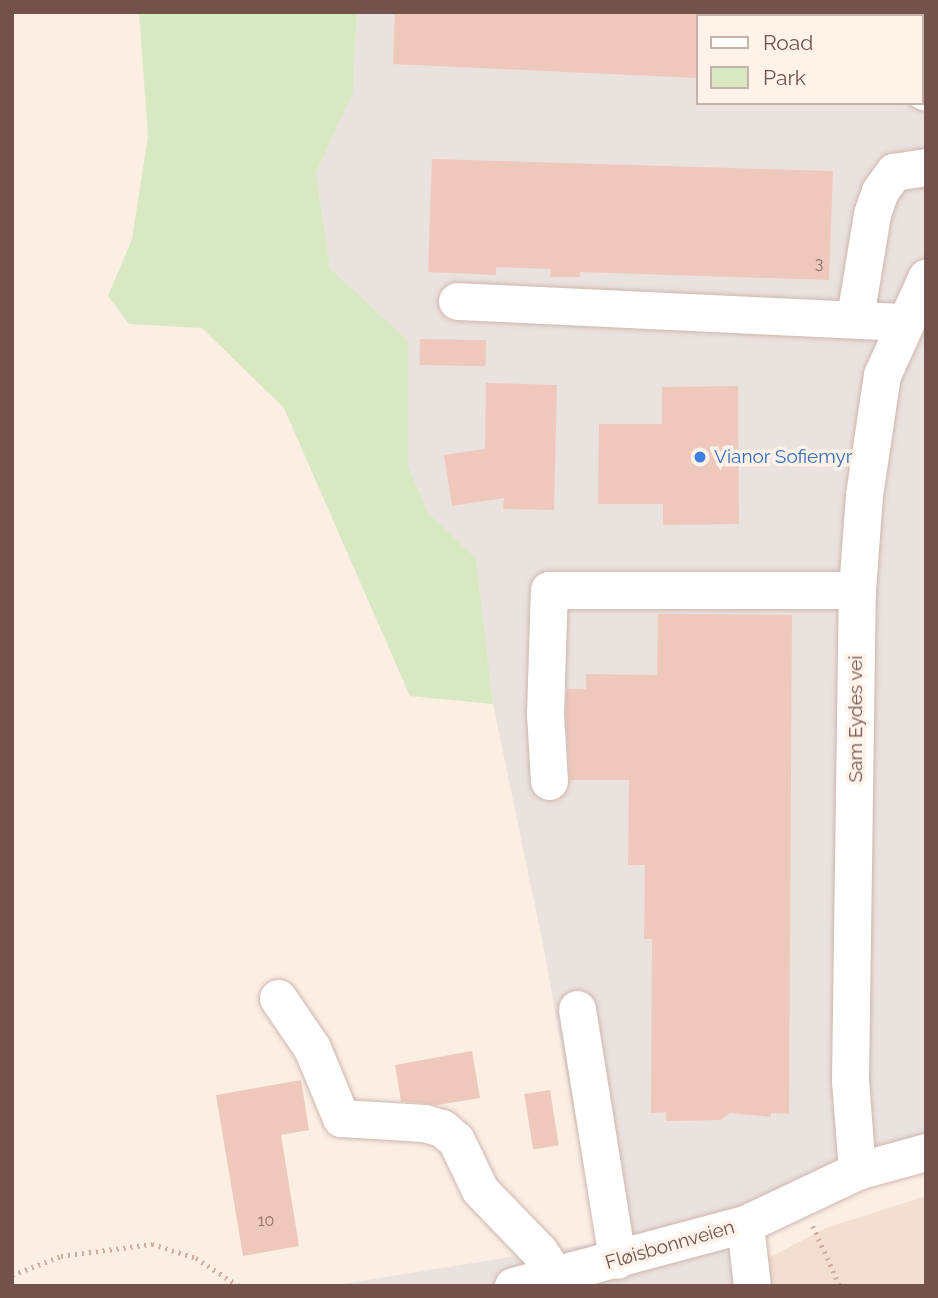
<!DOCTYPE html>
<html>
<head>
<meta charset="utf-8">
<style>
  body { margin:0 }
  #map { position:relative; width:938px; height:1298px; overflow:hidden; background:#fbeee3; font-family:Raleway,sans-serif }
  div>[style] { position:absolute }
  .residential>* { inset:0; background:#f2dfd2 }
  .industrial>* { inset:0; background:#eae2de }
  .green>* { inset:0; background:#d7e8c2 }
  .building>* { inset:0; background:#efc8bc; transform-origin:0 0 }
  .path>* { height:4.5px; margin-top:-2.25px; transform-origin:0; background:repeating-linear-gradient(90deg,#d4ac9f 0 2px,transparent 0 7px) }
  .roads { filter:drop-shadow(0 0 2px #ceb6ad) drop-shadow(0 0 2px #ceb6ad) }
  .minor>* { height:37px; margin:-18.5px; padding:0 18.5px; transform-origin:18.5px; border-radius:18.5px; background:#fff }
  .dots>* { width:19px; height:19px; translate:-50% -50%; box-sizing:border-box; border:4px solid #fef2e9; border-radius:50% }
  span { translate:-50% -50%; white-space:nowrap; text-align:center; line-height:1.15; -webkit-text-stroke:7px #fef2e9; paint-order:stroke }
  .number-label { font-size:16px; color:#917066 }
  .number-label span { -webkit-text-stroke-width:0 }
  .shop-label { font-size:19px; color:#366cbe }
  .left { translate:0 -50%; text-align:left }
  .street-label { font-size:19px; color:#72524a }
  .frame { position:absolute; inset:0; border:14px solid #72524a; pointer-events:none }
  .legend { position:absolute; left:696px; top:14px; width:228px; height:91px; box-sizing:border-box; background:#fef2e9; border:2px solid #c6b2a9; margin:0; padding:9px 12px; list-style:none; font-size:21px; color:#72524a }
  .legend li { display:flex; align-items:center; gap:14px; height:35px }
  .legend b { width:35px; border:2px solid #c6b2a9 }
</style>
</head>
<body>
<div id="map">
  <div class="residential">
    <div style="clip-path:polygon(926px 1196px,926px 1286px,752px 1286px,751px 1267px,826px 1228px)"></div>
  </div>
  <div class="industrial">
    <div style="clip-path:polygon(357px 12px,869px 16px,698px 16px,698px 103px,922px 103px,922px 55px,926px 58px,926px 1152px,746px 1223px,752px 1286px,331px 1286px,597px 1243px,544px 949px,493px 704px,476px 558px,429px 514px,408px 466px,408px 341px,330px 268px,316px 173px,353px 92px)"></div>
  </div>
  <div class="green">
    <div style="clip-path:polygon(139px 12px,357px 12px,353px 92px,316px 173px,330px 268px,408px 341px,408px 466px,429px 514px,476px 558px,493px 704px,410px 696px,284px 408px,202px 328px,129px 324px,108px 296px,132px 239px,148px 136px)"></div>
    <div style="clip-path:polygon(865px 12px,926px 12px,926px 58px,922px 16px)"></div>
  </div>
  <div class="building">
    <div style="clip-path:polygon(395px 12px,699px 12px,696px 78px,393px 64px)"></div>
    <div style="clip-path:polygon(432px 159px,833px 171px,829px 280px,580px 272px,580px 277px,550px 277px,551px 269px,496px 267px,496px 275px,428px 272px)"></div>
    <div style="left:420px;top:339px;width:66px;height:26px;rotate:1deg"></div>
    <div style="clip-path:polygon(486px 383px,557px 385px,554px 510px,503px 509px,504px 498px,452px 506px,444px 455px,485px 449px)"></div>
    <div style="clip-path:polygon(738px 386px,739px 524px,663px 525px,663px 504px,598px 504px,599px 424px,662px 424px,662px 387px)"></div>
    <div style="clip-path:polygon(658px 614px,792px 615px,789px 1114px,771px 1113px,771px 1117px,730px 1113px,721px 1120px,666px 1121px,666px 1112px,651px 1113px,652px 939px,644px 939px,645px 865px,628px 865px,629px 780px,570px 780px,566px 714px,567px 689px,586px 689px,586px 674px,657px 675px)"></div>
    <div style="clip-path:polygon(472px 1051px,480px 1098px,438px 1105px,401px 1101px,395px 1065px)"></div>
    <div style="clip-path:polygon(301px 1080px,309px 1130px,281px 1135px,299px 1246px,243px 1256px,216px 1095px)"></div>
    <div style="left:550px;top:1090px;width:56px;height:26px;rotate:81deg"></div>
  </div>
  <div class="path">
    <div style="left:813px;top:1226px;width:66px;rotate:65.8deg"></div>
    <div style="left:12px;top:1275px;width:53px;rotate:-21.2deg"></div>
    <div style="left:61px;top:1256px;width:92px;rotate:-7.5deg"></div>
    <div style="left:152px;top:1244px;width:46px;rotate:17.7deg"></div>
    <div style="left:196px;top:1258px;width:51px;rotate:33.1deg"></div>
  </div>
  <div class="roads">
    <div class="minor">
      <div style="left:828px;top:12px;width:4px;rotate:63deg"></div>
      <div style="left:922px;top:90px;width:4px;rotate:27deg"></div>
      <div style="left:457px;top:301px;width:448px;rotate:2.7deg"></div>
      <div style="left:855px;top:317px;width:104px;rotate:-80.6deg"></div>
      <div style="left:872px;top:214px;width:24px;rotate:-71deg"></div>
      <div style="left:880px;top:191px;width:24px;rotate:-54deg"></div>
      <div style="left:894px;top:172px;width:32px;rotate:-9deg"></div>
      <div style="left:549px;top:781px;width:67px;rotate:-93.4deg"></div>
      <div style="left:545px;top:714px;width:124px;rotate:-88.2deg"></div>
      <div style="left:549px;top:590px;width:308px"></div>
      <div style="left:278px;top:998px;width:60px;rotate:55.8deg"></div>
      <div style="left:312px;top:1048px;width:76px;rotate:67.5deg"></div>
      <div style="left:341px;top:1118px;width:83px;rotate:3.4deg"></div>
      <div style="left:424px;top:1123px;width:19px;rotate:16deg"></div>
      <div style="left:442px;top:1128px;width:18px;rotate:41deg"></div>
      <div style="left:456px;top:1140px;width:55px;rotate:64.4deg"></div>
      <div style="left:480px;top:1190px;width:85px;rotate:46deg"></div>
      <div style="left:539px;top:1251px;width:30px;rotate:56deg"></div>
      <div style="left:577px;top:1009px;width:254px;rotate:80.9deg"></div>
      <div style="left:857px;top:1171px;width:91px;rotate:-94.4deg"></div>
      <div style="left:850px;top:1080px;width:490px;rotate:-89.2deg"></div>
      <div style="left:857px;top:590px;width:95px;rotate:-85.8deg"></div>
      <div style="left:864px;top:495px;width:121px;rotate:-81.5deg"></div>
      <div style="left:882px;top:375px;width:107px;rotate:-65.6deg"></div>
      <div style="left:745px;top:1224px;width:62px;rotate:83.6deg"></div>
      <div style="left:513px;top:1286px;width:240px;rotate:-15deg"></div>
      <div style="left:745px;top:1224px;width:124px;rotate:-25.3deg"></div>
      <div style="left:857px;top:1171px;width:72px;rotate:-15.4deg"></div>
    </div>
  </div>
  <div class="dots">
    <div style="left:700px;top:457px;background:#3f7fe0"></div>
  </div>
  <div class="number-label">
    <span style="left:819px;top:264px">3</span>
    <span style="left:266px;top:1221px">10</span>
  </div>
  <div class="shop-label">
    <span class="left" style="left:714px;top:457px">Vianor Sofiemyr</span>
  </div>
  <div class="street-label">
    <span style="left:856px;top:719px;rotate:-90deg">Sam Eydes vei</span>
    <span style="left:670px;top:1245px;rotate:-16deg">Fløisbonnveien</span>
  </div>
  <div class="frame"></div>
  <ul class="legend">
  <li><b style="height:9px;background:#fff"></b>Road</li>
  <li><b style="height:19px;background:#d7e8c2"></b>Park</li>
  </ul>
</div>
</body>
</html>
